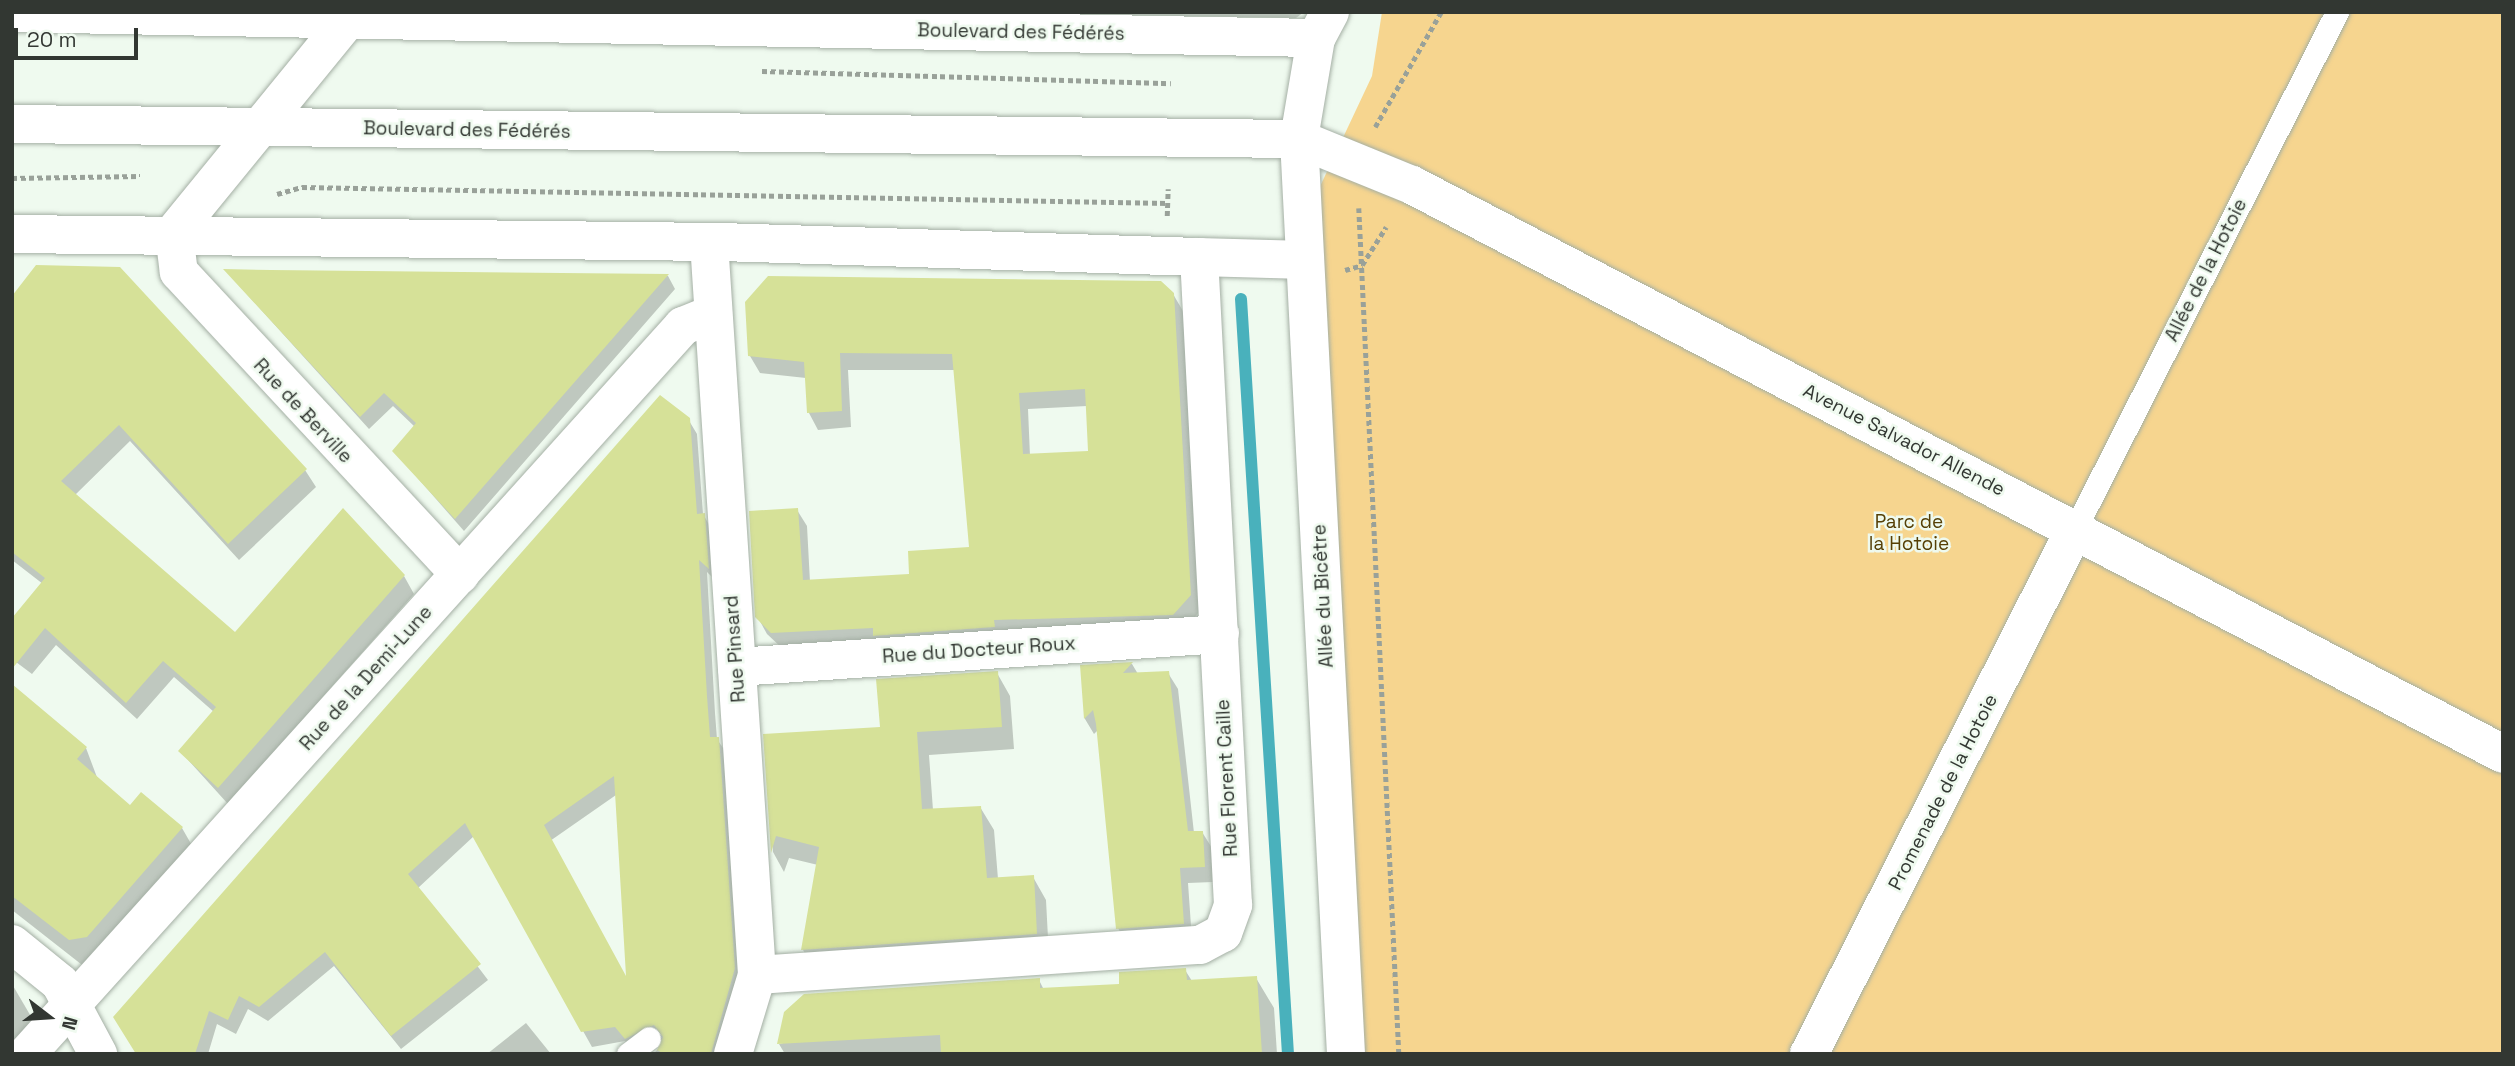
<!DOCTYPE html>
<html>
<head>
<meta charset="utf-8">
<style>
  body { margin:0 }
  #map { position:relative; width:2515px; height:1066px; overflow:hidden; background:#effaef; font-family:"Space Grotesk",sans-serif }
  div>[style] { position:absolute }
  .green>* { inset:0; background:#f6d58f }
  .shadow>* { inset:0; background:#0003 }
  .stream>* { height:12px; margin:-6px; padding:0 6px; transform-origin:6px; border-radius:6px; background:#49b1bc }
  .building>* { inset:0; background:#d6e198 }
  .path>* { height:4.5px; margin-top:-2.25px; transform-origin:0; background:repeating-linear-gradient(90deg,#99a199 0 5px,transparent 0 8.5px) }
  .roads { filter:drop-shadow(0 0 2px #a4afa4) drop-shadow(0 0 2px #a4afa4) }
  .lane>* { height:23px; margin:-11.5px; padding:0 11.5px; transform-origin:11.5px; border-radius:11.5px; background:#fff }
  .street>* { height:38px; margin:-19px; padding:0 19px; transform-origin:19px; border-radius:19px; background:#fff }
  span { translate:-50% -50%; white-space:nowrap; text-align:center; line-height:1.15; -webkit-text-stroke:5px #effaef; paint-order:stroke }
  .street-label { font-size:19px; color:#323732 }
  .park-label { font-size:19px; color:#564006 }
  .frame { position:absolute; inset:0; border:14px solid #323732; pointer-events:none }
  .north { position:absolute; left:14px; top:982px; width:70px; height:70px; -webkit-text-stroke:5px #effaef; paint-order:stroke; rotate:107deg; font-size:19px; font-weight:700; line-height:28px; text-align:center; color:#323732 }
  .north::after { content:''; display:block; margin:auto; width:24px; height:32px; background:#323732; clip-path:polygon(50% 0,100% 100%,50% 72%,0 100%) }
  .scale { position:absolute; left:14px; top:28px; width:124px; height:32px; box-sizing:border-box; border:4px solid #323732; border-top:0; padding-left:9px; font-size:21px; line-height:24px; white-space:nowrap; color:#323732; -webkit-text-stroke:5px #effaef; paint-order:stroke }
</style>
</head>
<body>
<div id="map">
  <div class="green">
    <div style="clip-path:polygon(1382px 12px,2503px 12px,2503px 1054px,1359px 1054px,1316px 195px,1372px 76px)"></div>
  </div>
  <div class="shadow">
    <div style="clip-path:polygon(956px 12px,1304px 12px,1296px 18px)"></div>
    <div style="clip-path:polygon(226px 271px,668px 276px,675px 289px,464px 531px,394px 451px,415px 427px,393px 406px,369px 429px)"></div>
    <div style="clip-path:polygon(evenodd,1173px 294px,1183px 311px,1199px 612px,1183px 632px,783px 649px,767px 634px,757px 616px,797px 510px,807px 526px,810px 582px,911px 576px,971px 549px,955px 370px,848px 370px,851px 427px,818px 430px,809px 413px,806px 378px,760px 373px,750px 356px,1173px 294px,1087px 406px,1090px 453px,1030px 456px,1028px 409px,1087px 406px)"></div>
    <div style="clip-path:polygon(12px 299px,305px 470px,316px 487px,239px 560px,130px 441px,75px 495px,235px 635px,404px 576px,414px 594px,228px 804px,180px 751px,214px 712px,174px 677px,137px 719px,56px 645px,32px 674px,12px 659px,43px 584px,12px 560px)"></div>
    <div style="clip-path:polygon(evenodd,688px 419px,697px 434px,703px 514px,712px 530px,716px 581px,707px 572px,715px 713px,717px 739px,727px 754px,742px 984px,723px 1054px,653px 1054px,664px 1043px,657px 1038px,634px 1053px,625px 1041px,592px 1047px,474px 836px,418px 888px,488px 980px,401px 1049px,334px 966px,268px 1021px,248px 1009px,236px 1034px,217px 1024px,208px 1054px,137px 1054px,688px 419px,616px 795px,628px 983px,550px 841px,616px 795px)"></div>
    <div style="clip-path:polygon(1132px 664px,1138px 674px,1168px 673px,1178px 689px,1194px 833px,1202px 832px,1212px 848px,1213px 882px,1188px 883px,1192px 940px,1127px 944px,1118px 928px,1098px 730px,1094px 734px,1085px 719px,1082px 667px)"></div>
    <div style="clip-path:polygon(997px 673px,1010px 696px,1014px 749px,929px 755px,933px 810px,980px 807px,994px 830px,998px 879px,1033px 877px,1046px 900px,1049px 957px,816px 972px,803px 950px,818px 865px,789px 858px,784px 872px,773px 852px,765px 736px,881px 728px)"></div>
    <div style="clip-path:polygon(12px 686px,86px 748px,98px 780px,130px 807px,141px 794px,182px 828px,198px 856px,86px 968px,12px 910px)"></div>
    <div style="clip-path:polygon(1185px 970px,1192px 981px,1256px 978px,1274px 1008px,1277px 1054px,785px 1054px,779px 1044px,1039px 980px,1044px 990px,1121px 985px)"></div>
    <div style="clip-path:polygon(12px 984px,36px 1025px,12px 1051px)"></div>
    <div style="clip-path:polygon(526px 1023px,551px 1054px,487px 1054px)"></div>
  </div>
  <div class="stream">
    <div style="left:1241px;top:299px;width:756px;rotate:86.44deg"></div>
  </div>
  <div class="building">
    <div style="clip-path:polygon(36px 265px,120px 267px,307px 469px,228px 544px,119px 425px,61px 481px,235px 632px,343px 508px,405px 575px,218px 788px,178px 751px,216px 707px,163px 661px,126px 703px,45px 628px,12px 669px,12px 618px,45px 578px,12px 552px,12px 296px)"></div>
    <div style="clip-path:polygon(223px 269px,271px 270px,669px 274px,455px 519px,392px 451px,416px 423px,384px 393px,360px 417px)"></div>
    <div style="clip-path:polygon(evenodd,768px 276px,1161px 281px,1174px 293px,1191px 595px,1173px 615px,994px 620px,995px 627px,873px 636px,873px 628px,771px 633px,755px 617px,749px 511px,798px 508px,803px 580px,909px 574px,908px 551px,969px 547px,952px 354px,840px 353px,842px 411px,807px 413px,804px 362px,748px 356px,745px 302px,768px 276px,1085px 389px,1088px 451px,1023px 454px,1019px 393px,1085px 389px)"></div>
    <div style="clip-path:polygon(evenodd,660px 395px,690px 418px,697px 514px,705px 513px,709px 569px,699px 560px,707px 696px,710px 737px,719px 737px,735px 968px,711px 1054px,664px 1054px,657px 1050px,663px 1037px,654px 1025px,625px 1039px,615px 1027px,581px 1032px,465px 823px,408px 874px,481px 964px,391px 1036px,325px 952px,259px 1007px,239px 996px,228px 1020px,209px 1011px,195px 1054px,136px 1054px,113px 1017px,660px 395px,614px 776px,626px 976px,544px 825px,614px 776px)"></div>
    <div style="clip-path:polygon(1133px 662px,1123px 673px,1169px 671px,1188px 831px,1203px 831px,1205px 867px,1180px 868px,1184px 924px,1116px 929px,1096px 724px,1093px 710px,1084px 719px,1080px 665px)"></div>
    <div style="clip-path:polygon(998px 671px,1002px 727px,917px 732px,922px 809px,981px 806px,987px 878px,1034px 875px,1037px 934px,801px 950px,819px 847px,776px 836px,771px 853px,763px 734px,880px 727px,876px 679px)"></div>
    <div style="clip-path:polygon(12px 684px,87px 747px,77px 759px,130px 805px,141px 792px,183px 827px,87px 937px,69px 940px,12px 896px)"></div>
    <div style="clip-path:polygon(1186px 968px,1187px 980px,1257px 976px,1262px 1054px,941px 1054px,940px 1035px,777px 1044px,784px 1012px,804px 994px,1040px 978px,1040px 988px,1119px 984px,1119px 972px)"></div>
  </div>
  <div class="path">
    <div style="left:762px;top:71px;width:409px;rotate:1.7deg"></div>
    <div style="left:1375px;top:127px;width:133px;rotate:-60.1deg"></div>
    <div style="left:12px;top:178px;width:128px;rotate:-0.9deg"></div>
    <div style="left:277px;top:194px;width:26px;rotate:-16deg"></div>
    <div style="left:302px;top:187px;width:866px;rotate:1.06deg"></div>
    <div style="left:1359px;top:208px;width:847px;rotate:87.29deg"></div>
    <div style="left:1167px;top:216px;width:27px;rotate:-88deg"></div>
    <div style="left:1345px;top:270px;width:18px;rotate:-16deg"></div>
    <div style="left:1362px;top:265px;width:45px;rotate:-57.7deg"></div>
  </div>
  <div class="roads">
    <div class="lane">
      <div style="left:2075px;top:529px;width:580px;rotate:-63.13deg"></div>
      <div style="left:628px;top:1054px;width:26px;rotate:-37deg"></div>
    </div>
    <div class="street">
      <div style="left:354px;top:12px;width:285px;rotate:129.2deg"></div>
      <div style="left:174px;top:233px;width:39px;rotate:83deg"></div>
      <div style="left:179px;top:272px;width:413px;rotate:47.1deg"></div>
      <div style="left:1330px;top:12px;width:30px;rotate:118deg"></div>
      <div style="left:1316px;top:38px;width:102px;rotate:99.6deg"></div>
      <div style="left:1299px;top:139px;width:916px;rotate:87.06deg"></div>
      <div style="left:12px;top:13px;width:1304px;rotate:1.1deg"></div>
      <div style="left:12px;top:124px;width:1287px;rotate:0.67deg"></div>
      <div style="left:1299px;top:139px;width:122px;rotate:22.2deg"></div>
      <div style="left:1412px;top:185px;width:1230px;rotate:27.54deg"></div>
      <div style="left:12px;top:234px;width:709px;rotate:0.65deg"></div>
      <div style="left:721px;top:242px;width:478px;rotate:1.8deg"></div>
      <div style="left:709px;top:242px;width:735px;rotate:86.25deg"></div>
      <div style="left:757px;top:975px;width:83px;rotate:106.9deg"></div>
      <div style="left:737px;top:667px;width:484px;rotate:-3.9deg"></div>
      <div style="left:12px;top:944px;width:62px;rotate:39.1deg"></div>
      <div style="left:60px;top:983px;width:81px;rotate:61.8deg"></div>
      <div style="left:757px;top:975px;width:444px;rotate:-3.9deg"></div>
      <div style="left:1200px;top:945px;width:26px;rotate:-28deg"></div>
      <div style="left:1223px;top:933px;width:30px;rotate:-70deg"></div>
      <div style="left:1233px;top:905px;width:649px;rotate:-93deg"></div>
      <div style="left:1199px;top:257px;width:106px;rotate:1.6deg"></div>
      <div style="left:27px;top:1054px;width:980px;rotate:-47.98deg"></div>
      <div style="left:683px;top:326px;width:32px;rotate:-22deg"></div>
      <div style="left:1809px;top:1054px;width:589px;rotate:-63.13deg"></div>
    </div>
  </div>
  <div class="street-label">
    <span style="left:1021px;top:32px;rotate:1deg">Boulevard des Fédérés</span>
    <span style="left:467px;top:130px;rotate:1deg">Boulevard des Fédérés</span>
    <span style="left:2206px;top:270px;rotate:-63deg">Allée de la Hotoie</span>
    <span style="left:303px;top:411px;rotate:47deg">Rue de Berville</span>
    <span style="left:1904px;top:440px;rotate:27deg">Avenue Salvador Allende</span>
    <span style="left:1323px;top:596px;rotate:-93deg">Allée du Bicêtre</span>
    <span style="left:735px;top:649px;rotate:-94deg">Rue Pinsard</span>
    <span style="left:979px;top:650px;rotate:-4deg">Rue du Docteur Roux</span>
    <span style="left:366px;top:678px;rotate:-48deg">Rue de la Demi-Lune</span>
    <span style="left:1227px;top:778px;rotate:-93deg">Rue Florent Caille</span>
    <span style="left:1943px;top:792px;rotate:-63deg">Promenade de la Hotoie</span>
  </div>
  <div class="park-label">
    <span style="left:1909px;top:533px">Parc de<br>la Hotoie</span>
  </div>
  <div class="frame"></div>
  <div class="north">N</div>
  <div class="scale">20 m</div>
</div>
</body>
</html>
